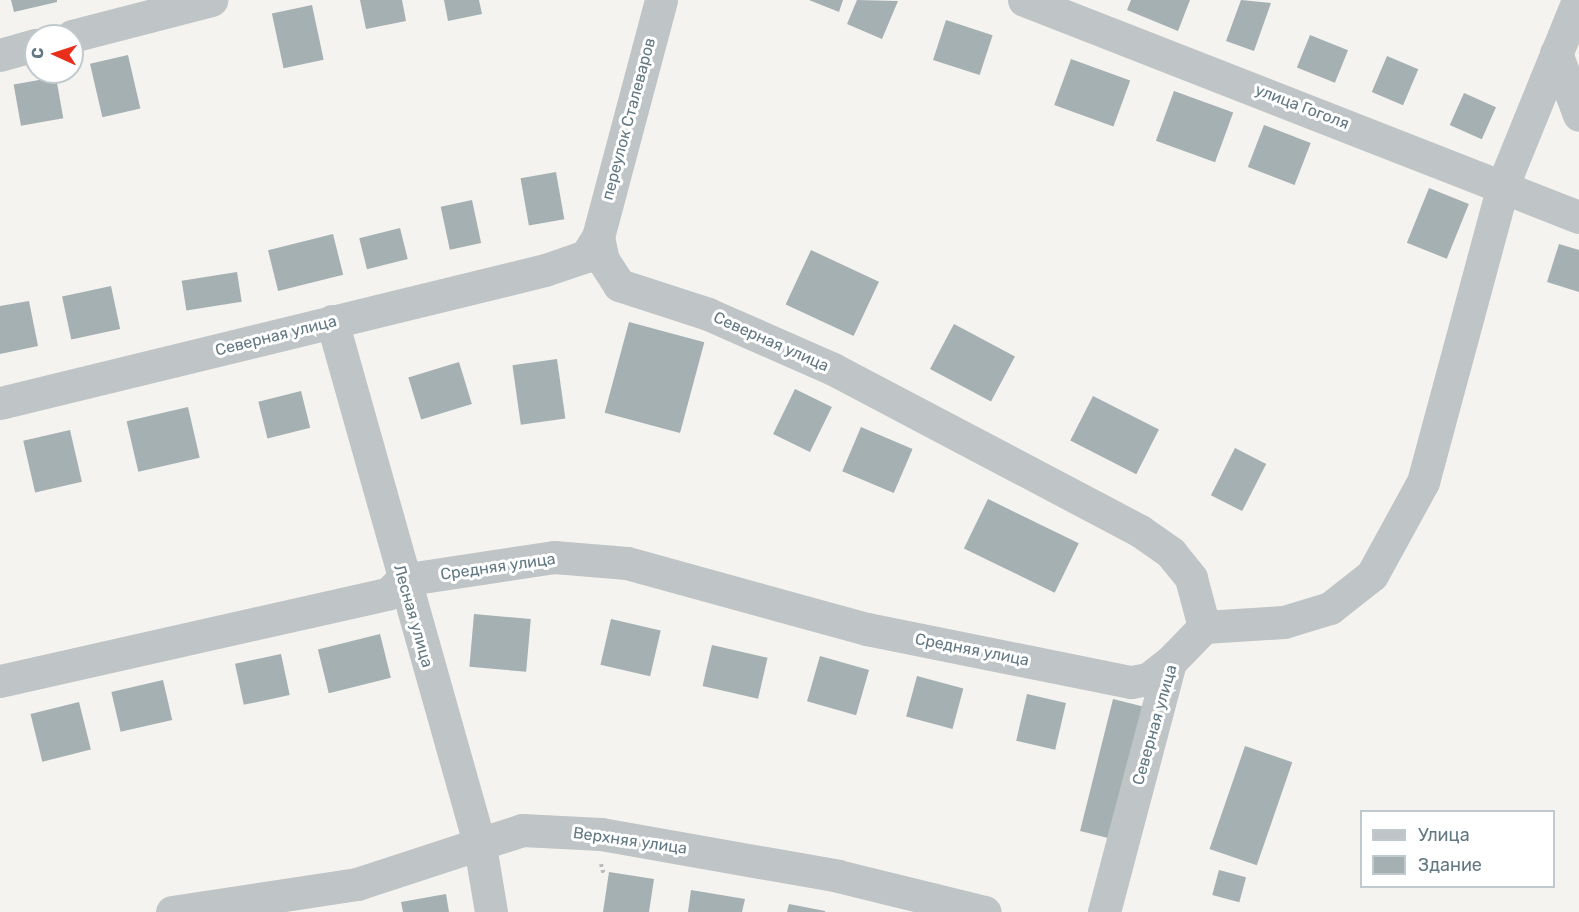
<!DOCTYPE html>
<html>
<head>
<meta charset="utf-8">
<style>
  body { margin:0 }
  #map { position:relative; width:1579px; height:912px; overflow:hidden; background:#f4f3ef; font-family:Rubik,sans-serif }
  div>[style] { position:absolute }
  .building>* { inset:0; background:#a5b0b3; transform-origin:0 0 }
  .path>* { height:4px; margin-top:-2px; transform-origin:0; background:repeating-linear-gradient(90deg,#b9bcbe 0 3px,transparent 0 6px) }
  .minor>* { height:33px; margin:-16.5px; padding:0 16.5px; transform-origin:16.5px; border-radius:16.5px; background:#bfc4c6 }
  span { translate:-50% -50%; white-space:nowrap; text-align:center; line-height:1.15; -webkit-text-stroke:6px #fff; paint-order:stroke }
  .street-label { font-size:16px; color:#627882 }
  .legend { position:absolute; left:1360px; top:810px; width:195px; height:78px; box-sizing:border-box; background:#fff; border:2px solid #c0c9cd; margin:0; padding:8px 10px; list-style:none; font-size:18px; color:#627882 }
  .legend li { display:flex; align-items:center; gap:12px; height:30px }
  .legend b { width:30px; border:2px solid #c0c9cd }
  .north { position:absolute; left:24px; top:24px; width:60px; height:60px; box-sizing:border-box; background:#fff; border:2px solid #c0c9cd; border-radius:50%; rotate:273deg; font-size:16px; font-weight:700; line-height:24px; text-align:center; color:#627882 }
  .north::after { content:''; display:block; margin:auto; width:21px; height:27px; background:#e92e1b; clip-path:polygon(50% 0,100% 100%,50% 72%,0 100%) }
</style>
</head>
<body>
<div id="map">
  <div class="building">
    <div style="clip-path:polygon(11px 0,57px 0,57px 2px,14px 12px)"></div>
    <div style="clip-path:polygon(360px 0,402px 0,406px 21px,366px 29px)"></div>
    <div style="clip-path:polygon(444px 0,479px 0,482px 14px,448px 21px)"></div>
    <div style="clip-path:polygon(809px 0,843px 0,839px 12px)"></div>
    <div style="clip-path:polygon(857px 0,898px 1px,882px 39px,847px 24px)"></div>
    <div style="clip-path:polygon(1131px 0,1190px 0,1178px 31px,1127px 10px)"></div>
    <div style="clip-path:polygon(1241px 0,1271px 3px,1254px 51px,1226px 41px)"></div>
    <div style="left:312px;top:5px;width:56px;height:41px;rotate:78deg"></div>
    <div style="left:946px;top:20px;width:49px;height:42px;rotate:18deg"></div>
    <div style="left:1310px;top:35px;width:41px;height:35px;rotate:22deg"></div>
    <div style="left:128px;top:55px;width:55px;height:39px;rotate:77deg"></div>
    <div style="left:1387px;top:56px;width:34px;height:39px;rotate:23deg"></div>
    <div style="left:1071px;top:59px;width:63px;height:49px;rotate:20deg"></div>
    <div style="left:56px;top:77px;width:42px;height:43px;rotate:80deg"></div>
    <div style="left:1174px;top:91px;width:63px;height:53px;rotate:20deg"></div>
    <div style="left:1464px;top:93px;width:35px;height:35px;rotate:24deg"></div>
    <div style="left:1264px;top:125px;width:50px;height:45px;rotate:21deg"></div>
    <div style="left:556px;top:172px;width:48px;height:36px;rotate:80deg"></div>
    <div style="left:1429px;top:188px;width:43px;height:59px;rotate:22deg"></div>
    <div style="left:472px;top:200px;width:44px;height:32px;rotate:78deg"></div>
    <div style="left:400px;top:228px;width:32px;height:42px;rotate:76deg"></div>
    <div style="left:333px;top:234px;width:42px;height:67px;rotate:76deg"></div>
    <div style="clip-path:polygon(1559px 244px,1579px 250px,1579px 292px,1547px 282px)"></div>
    <div style="left:811px;top:250px;width:75px;height:60px;rotate:25deg"></div>
    <div style="left:237px;top:272px;width:30px;height:56px;rotate:81deg"></div>
    <div style="left:111px;top:286px;width:44px;height:50px;rotate:78deg"></div>
    <div style="clip-path:polygon(29px 301px,38px 346px,0 354px,0 306px)"></div>
    <div style="left:629px;top:322px;width:78px;height:94px;rotate:15deg"></div>
    <div style="left:954px;top:324px;width:69px;height:51px;rotate:28deg"></div>
    <div style="left:557px;top:359px;width:60px;height:45px;rotate:82deg"></div>
    <div style="left:459px;top:362px;width:44px;height:53px;rotate:73deg"></div>
    <div style="left:795px;top:389px;width:41px;height:50px;rotate:26deg"></div>
    <div style="left:301px;top:391px;width:38px;height:44px;rotate:76deg"></div>
    <div style="left:1093px;top:396px;width:74px;height:50px;rotate:27deg"></div>
    <div style="left:188px;top:407px;width:52px;height:63px;rotate:77deg"></div>
    <div style="left:861px;top:427px;width:56px;height:48px;rotate:23deg"></div>
    <div style="left:70px;top:430px;width:53px;height:48px;rotate:77deg"></div>
    <div style="left:1235px;top:448px;width:35px;height:53px;rotate:27deg"></div>
    <div style="left:988px;top:499px;width:101px;height:55px;rotate:26deg"></div>
    <div style="left:474px;top:614px;width:57px;height:53px;rotate:5deg"></div>
    <div style="left:611px;top:619px;width:51px;height:47px;rotate:13deg"></div>
    <div style="left:380px;top:634px;width:45px;height:64px;rotate:76deg"></div>
    <div style="left:712px;top:645px;width:57px;height:42px;rotate:13deg"></div>
    <div style="left:281px;top:654px;width:42px;height:47px;rotate:78deg"></div>
    <div style="left:820px;top:656px;width:51px;height:47px;rotate:16deg"></div>
    <div style="left:917px;top:676px;width:48px;height:42px;rotate:15deg"></div>
    <div style="left:163px;top:680px;width:41px;height:53px;rotate:77deg"></div>
    <div style="left:1027px;top:694px;width:40px;height:48px;rotate:13deg"></div>
    <div style="left:1113px;top:699px;width:38px;height:136px;rotate:14deg"></div>
    <div style="left:79px;top:702px;width:49px;height:50px;rotate:76deg"></div>
    <div style="left:1245px;top:746px;width:50px;height:109px;rotate:19deg"></div>
    <div style="left:1219px;top:870px;width:28px;height:26px;rotate:15deg"></div>
    <div style="clip-path:polygon(609px 872px,654px 879px,649px 912px,603px 912px)"></div>
    <div style="clip-path:polygon(691px 890px,745px 899px,742px 912px,688px 912px)"></div>
    <div style="clip-path:polygon(446px 894px,449px 912px,403px 912px,401px 902px)"></div>
    <div style="clip-path:polygon(789px 904px,825px 911px,825px 912px,787px 912px)"></div>
  </div>
  <div class="path">
    <div style="left:601px;top:864px;width:11px;rotate:75deg"></div>
  </div>
  <div class="minor">
    <div style="left:1024px;top:0;width:596px;rotate:21.36deg"></div>
    <div style="left:72px;top:36px;width:144px;rotate:-14.5deg"></div>
    <div style="left:1556px;top:53px;width:66px;rotate:69.6deg"></div>
    <div style="left:0;top:55px;width:37px;rotate:-16deg"></div>
    <div style="left:598px;top:237px;width:245px;rotate:-75.1deg"></div>
    <div style="left:332px;top:321px;width:545px;rotate:74.26deg"></div>
    <div style="left:480px;top:846px;width:67px;rotate:80.5deg"></div>
    <div style="left:0;top:403px;width:561px;rotate:-13.71deg"></div>
    <div style="left:545px;top:270px;width:43px;rotate:-18.9deg"></div>
    <div style="left:586px;top:256px;width:22px;rotate:-58deg"></div>
    <div style="left:598px;top:237px;width:24px;rotate:78deg"></div>
    <div style="left:603px;top:260px;width:30px;rotate:57deg"></div>
    <div style="left:619px;top:285px;width:94px;rotate:18deg"></div>
    <div style="left:708px;top:314px;width:137px;rotate:23.7deg"></div>
    <div style="left:833px;top:369px;width:347px;rotate:27.8deg"></div>
    <div style="left:1140px;top:531px;width:38px;rotate:35deg"></div>
    <div style="left:1171px;top:553px;width:32px;rotate:51deg"></div>
    <div style="left:1191px;top:578px;width:51px;rotate:75.1deg"></div>
    <div style="left:1204px;top:627px;width:49px;rotate:134.2deg"></div>
    <div style="left:1170px;top:662px;width:259px;rotate:104.8deg"></div>
    <div style="left:1204px;top:627px;width:80px;rotate:-3.6deg"></div>
    <div style="left:1284px;top:622px;width:48px;rotate:-16.9deg"></div>
    <div style="left:1330px;top:608px;width:53px;rotate:-38.2deg"></div>
    <div style="left:1372px;top:575px;width:106px;rotate:-61.3deg"></div>
    <div style="left:1423px;top:482px;width:308px;rotate:-74.9deg"></div>
    <div style="left:1503px;top:185px;width:200px;rotate:-67.9deg"></div>
    <div style="left:0;top:681px;width:399px;rotate:-12.7deg"></div>
    <div style="left:389px;top:593px;width:18px;rotate:-45deg"></div>
    <div style="left:402px;top:580px;width:154px;rotate:-8.6deg"></div>
    <div style="left:554px;top:557px;width:73px;rotate:4.7deg"></div>
    <div style="left:627px;top:563px;width:249px;rotate:15.4deg"></div>
    <div style="left:867px;top:629px;width:269px;rotate:11.4deg"></div>
    <div style="left:1131px;top:682px;width:17px;rotate:-10deg"></div>
    <div style="left:1148px;top:679px;width:28px;rotate:-38deg"></div>
    <div style="left:172px;top:912px;width:187px;rotate:-8.6deg"></div>
    <div style="left:357px;top:884px;width:174px;rotate:-18.1deg"></div>
    <div style="left:522px;top:830px;width:79px;rotate:2.9deg"></div>
    <div style="left:601px;top:834px;width:241px;rotate:10deg"></div>
    <div style="left:838px;top:876px;width:151px;rotate:13.8deg"></div>
  </div>
  <div class="street-label">
    <span style="left:1302px;top:107px;rotate:21deg">улица Гоголя</span>
    <span style="left:629px;top:119px;rotate:-75deg">переулок Сталеваров</span>
    <span style="left:276px;top:336px;rotate:-14deg">Северная улица</span>
    <span style="left:771px;top:342px;rotate:24deg">Северная улица</span>
    <span style="left:498px;top:567px;rotate:-8deg">Средняя улица</span>
    <span style="left:413px;top:616px;rotate:74deg">Лесная улица</span>
    <span style="left:972px;top:650px;rotate:11deg">Средняя улица</span>
    <span style="left:1155px;top:725px;rotate:-74deg">Северная улица</span>
    <span style="left:630px;top:841px;rotate:8deg">Верхняя улица</span>
  </div>
  <ul class="legend">
  <li><b style="height:8px;background:#bfc4c6"></b>Улица</li>
  <li><b style="height:16px;background:#a5b0b3"></b>Здание</li>
  </ul>
  <div class="north">С</div>
</div>
</body>
</html>
